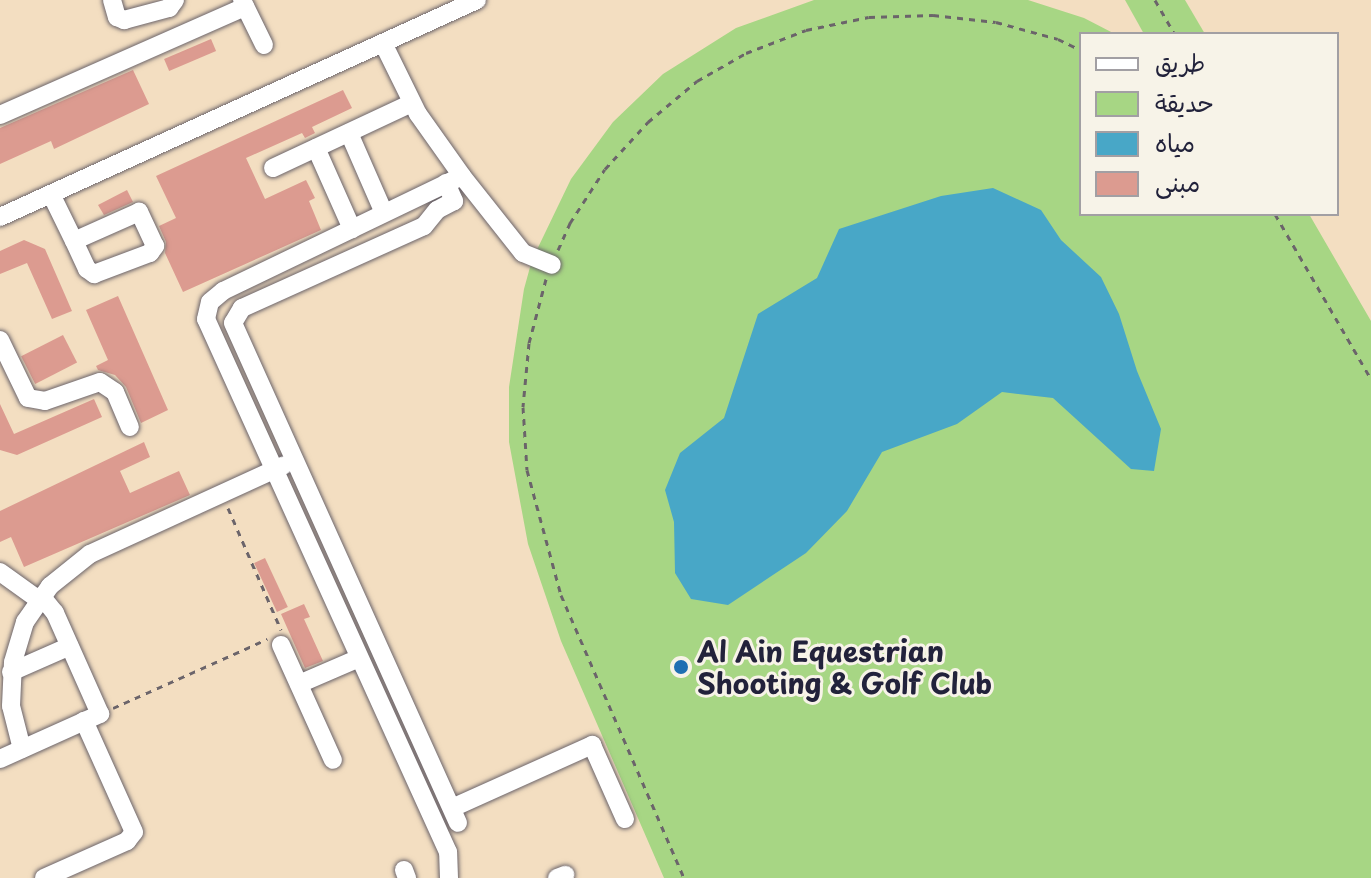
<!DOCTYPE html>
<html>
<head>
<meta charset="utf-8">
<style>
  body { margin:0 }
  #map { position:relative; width:1371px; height:878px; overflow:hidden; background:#f3dec1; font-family:"Playpen Sans","Playpen Sans Arabic",sans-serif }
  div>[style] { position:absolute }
  .green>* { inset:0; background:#a7d684 }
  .water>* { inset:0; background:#48a7c7 }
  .building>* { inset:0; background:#dc9b90; transform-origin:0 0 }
  .path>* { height:3px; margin-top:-1.5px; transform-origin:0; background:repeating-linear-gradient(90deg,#6b646a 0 6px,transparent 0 12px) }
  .roads { filter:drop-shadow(0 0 2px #6b646a) drop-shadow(0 0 2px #6b646a) }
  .minor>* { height:18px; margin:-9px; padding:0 9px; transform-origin:9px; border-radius:9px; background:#fff }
  .dots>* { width:22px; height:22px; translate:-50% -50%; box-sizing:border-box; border:4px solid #f7f3e8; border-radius:50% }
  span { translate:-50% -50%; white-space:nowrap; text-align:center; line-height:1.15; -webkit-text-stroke:6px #f7f3e8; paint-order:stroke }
  .poi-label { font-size:28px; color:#22223b; font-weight:700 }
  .left { translate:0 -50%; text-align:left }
  .legend { position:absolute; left:1079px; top:32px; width:260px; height:184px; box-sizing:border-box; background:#f7f3e8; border:2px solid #a29fa3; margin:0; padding:10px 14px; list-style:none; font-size:24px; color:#22223b }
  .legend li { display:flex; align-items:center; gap:16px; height:40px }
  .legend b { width:40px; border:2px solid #a29fa3 }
</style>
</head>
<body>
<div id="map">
  <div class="green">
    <div style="clip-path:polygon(814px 0,1028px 0,1084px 18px,1115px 34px,1081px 34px,1081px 214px,1309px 214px,1371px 321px,1371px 878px,664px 878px,561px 641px,528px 544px,509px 442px,509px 387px,524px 289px,532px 260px,571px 179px,613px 122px,663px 74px,736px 28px)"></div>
    <div style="clip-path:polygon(1125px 0,1185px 0,1205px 34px,1144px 34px)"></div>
  </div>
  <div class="water">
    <div style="clip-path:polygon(993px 188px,1041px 210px,1061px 240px,1101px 277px,1119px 314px,1137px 371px,1161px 429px,1154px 471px,1131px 469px,1053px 398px,1002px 392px,957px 424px,882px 452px,847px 511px,806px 553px,728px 605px,691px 599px,675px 573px,674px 522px,665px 490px,680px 453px,724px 418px,758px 314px,817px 278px,839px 229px,941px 196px)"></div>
  </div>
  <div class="building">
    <div style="left:211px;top:39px;width:13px;height:51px;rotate:67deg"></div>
    <div style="clip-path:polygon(133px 70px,149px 104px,54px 149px,51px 141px,0 164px,0 128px)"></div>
    <div style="clip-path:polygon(343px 90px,352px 108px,312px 127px,315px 133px,305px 138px,302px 133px,246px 158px,265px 199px,306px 180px,315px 198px,309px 201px,321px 230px,183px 292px,165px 253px,166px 242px,159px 226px,176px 218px,156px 176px)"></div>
    <div style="clip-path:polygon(127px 190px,133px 202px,104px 215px,98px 205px)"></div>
    <div style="clip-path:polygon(24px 240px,45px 249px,72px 311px,52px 319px,27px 263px,0 274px,0 251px)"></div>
    <div style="clip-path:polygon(118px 296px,168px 410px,141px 423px,126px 387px,115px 375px,98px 370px,96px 366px,108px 360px,86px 310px)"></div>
    <div style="left:63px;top:335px;width:31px;height:47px;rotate:63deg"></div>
    <div style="clip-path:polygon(94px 399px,102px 417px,17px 455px,0 450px,0 404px,14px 434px)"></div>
    <div style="clip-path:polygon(144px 442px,150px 457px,120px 471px,130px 493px,179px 471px,190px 495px,24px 567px,11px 537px,0 542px,0 511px)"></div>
    <div style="left:265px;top:558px;width:54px;height:12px;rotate:65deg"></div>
    <div style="clip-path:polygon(304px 604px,310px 617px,304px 619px,323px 661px,305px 668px,281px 614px)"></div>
  </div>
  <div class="path">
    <div style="left:1155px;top:0;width:39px;rotate:60deg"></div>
    <div style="left:1275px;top:214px;width:191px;rotate:59.8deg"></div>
    <div style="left:558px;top:250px;width:30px;rotate:-66deg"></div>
    <div style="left:570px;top:223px;width:64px;rotate:-57.1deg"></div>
    <div style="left:605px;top:169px;width:64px;rotate:-47.5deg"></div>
    <div style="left:648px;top:122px;width:64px;rotate:-39.9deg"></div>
    <div style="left:697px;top:81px;width:56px;rotate:-29.7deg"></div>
    <div style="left:746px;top:53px;width:64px;rotate:-21deg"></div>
    <div style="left:806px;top:30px;width:64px;rotate:-11.7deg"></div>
    <div style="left:869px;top:17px;width:64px;rotate:-1.8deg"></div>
    <div style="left:933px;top:15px;width:63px;rotate:6.3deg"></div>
    <div style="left:996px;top:22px;width:64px;rotate:15.3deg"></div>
    <div style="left:1058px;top:39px;width:25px;rotate:26deg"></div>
    <div style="left:546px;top:279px;width:66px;rotate:104.9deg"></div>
    <div style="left:529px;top:343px;width:64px;rotate:95.4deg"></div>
    <div style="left:523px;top:407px;width:63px;rotate:86.4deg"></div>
    <div style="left:527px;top:470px;width:130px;rotate:74.8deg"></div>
    <div style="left:561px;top:595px;width:309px;rotate:66.5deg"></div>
    <div style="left:228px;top:508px;width:133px;rotate:66.5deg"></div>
    <div style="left:113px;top:708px;width:169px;rotate:-24.1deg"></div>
  </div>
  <div class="roads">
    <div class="minor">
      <div style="left:112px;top:0;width:18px;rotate:74deg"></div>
      <div style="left:117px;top:17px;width:8px;rotate:23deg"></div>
      <div style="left:124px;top:20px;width:47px;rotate:-14.9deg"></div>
      <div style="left:169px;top:8px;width:10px;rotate:-53deg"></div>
      <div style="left:242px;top:0;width:50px;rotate:63.9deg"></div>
      <div style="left:383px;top:43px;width:79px;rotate:63.8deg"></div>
      <div style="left:418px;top:114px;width:76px;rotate:54.6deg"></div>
      <div style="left:462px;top:176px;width:98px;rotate:51.6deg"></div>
      <div style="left:523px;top:253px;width:31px;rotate:22deg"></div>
      <div style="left:0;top:115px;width:268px;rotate:-23.8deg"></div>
      <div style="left:349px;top:133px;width:87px;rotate:66.4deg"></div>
      <div style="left:316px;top:148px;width:89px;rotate:66deg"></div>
      <div style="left:273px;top:168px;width:153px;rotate:-25.1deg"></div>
      <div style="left:446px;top:183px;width:20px;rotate:66deg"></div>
      <div style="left:454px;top:201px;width:19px;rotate:152deg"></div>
      <div style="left:437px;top:210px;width:21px;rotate:129deg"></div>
      <div style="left:424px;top:226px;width:200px;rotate:155.7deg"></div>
      <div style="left:242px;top:308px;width:17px;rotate:121deg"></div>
      <div style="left:233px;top:323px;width:548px;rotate:65.77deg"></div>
      <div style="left:51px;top:194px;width:52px;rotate:63.9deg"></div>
      <div style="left:74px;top:241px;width:31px;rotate:65deg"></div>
      <div style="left:87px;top:269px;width:9px;rotate:36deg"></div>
      <div style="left:94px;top:274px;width:60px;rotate:-20.6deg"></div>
      <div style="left:150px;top:253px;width:9px;rotate:-54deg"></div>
      <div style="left:155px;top:246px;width:38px;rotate:-115deg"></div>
      <div style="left:139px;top:212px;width:71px;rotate:156deg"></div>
      <div style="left:0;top:217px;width:524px;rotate:-24.46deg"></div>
      <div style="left:0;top:340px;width:64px;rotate:64.2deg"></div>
      <div style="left:28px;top:398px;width:17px;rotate:10deg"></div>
      <div style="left:45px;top:401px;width:58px;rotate:-19.1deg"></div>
      <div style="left:100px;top:382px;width:18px;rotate:34deg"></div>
      <div style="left:115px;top:392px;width:38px;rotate:67deg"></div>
      <div style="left:0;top:572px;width:48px;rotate:35.7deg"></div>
      <div style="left:281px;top:645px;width:126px;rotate:65.7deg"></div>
      <div style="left:11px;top:672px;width:64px;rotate:-23.8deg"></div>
      <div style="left:299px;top:684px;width:65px;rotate:-23.4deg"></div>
      <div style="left:22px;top:749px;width:44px;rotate:-104.3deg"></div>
      <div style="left:11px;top:706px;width:44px;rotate:-87.4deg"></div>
      <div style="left:13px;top:662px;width:42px;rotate:-73.3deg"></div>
      <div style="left:25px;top:622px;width:44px;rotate:-55.2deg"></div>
      <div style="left:50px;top:586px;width:51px;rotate:-38.7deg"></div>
      <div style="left:90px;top:554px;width:213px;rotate:-24.6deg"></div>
      <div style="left:0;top:759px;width:110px;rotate:-24.2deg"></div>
      <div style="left:100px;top:714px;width:111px;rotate:-114deg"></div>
      <div style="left:55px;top:613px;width:22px;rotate:-129deg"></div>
      <div style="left:452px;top:808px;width:154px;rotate:-24.2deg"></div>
      <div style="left:592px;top:745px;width:81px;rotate:66deg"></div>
      <div style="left:404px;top:870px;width:9px;rotate:69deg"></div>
      <div style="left:44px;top:878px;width:91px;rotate:-24deg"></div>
      <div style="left:127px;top:841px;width:11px;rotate:-52deg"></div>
      <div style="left:134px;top:832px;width:122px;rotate:-114.2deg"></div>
      <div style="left:449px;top:878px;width:26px;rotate:-92deg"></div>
      <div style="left:448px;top:852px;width:585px;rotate:-114.42deg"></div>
      <div style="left:206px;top:319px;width:17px;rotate:-77deg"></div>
      <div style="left:210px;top:302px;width:17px;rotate:-40deg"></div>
      <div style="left:223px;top:291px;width:265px;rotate:-25.7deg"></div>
      <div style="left:557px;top:878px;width:9px;rotate:-21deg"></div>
    </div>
  </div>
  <div class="dots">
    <div style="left:681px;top:667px;background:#1f6fb2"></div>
  </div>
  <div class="poi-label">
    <span class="left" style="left:697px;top:667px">Al Ain Equestrian<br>Shooting &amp; Golf Club</span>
  </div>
  <ul class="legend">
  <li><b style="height:10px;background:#fff"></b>طريق</li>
  <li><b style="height:22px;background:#a7d684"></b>حديقة</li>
  <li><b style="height:22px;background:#48a7c7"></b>مياه</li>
  <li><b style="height:22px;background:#dc9b90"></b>مبنى</li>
  </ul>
</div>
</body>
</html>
